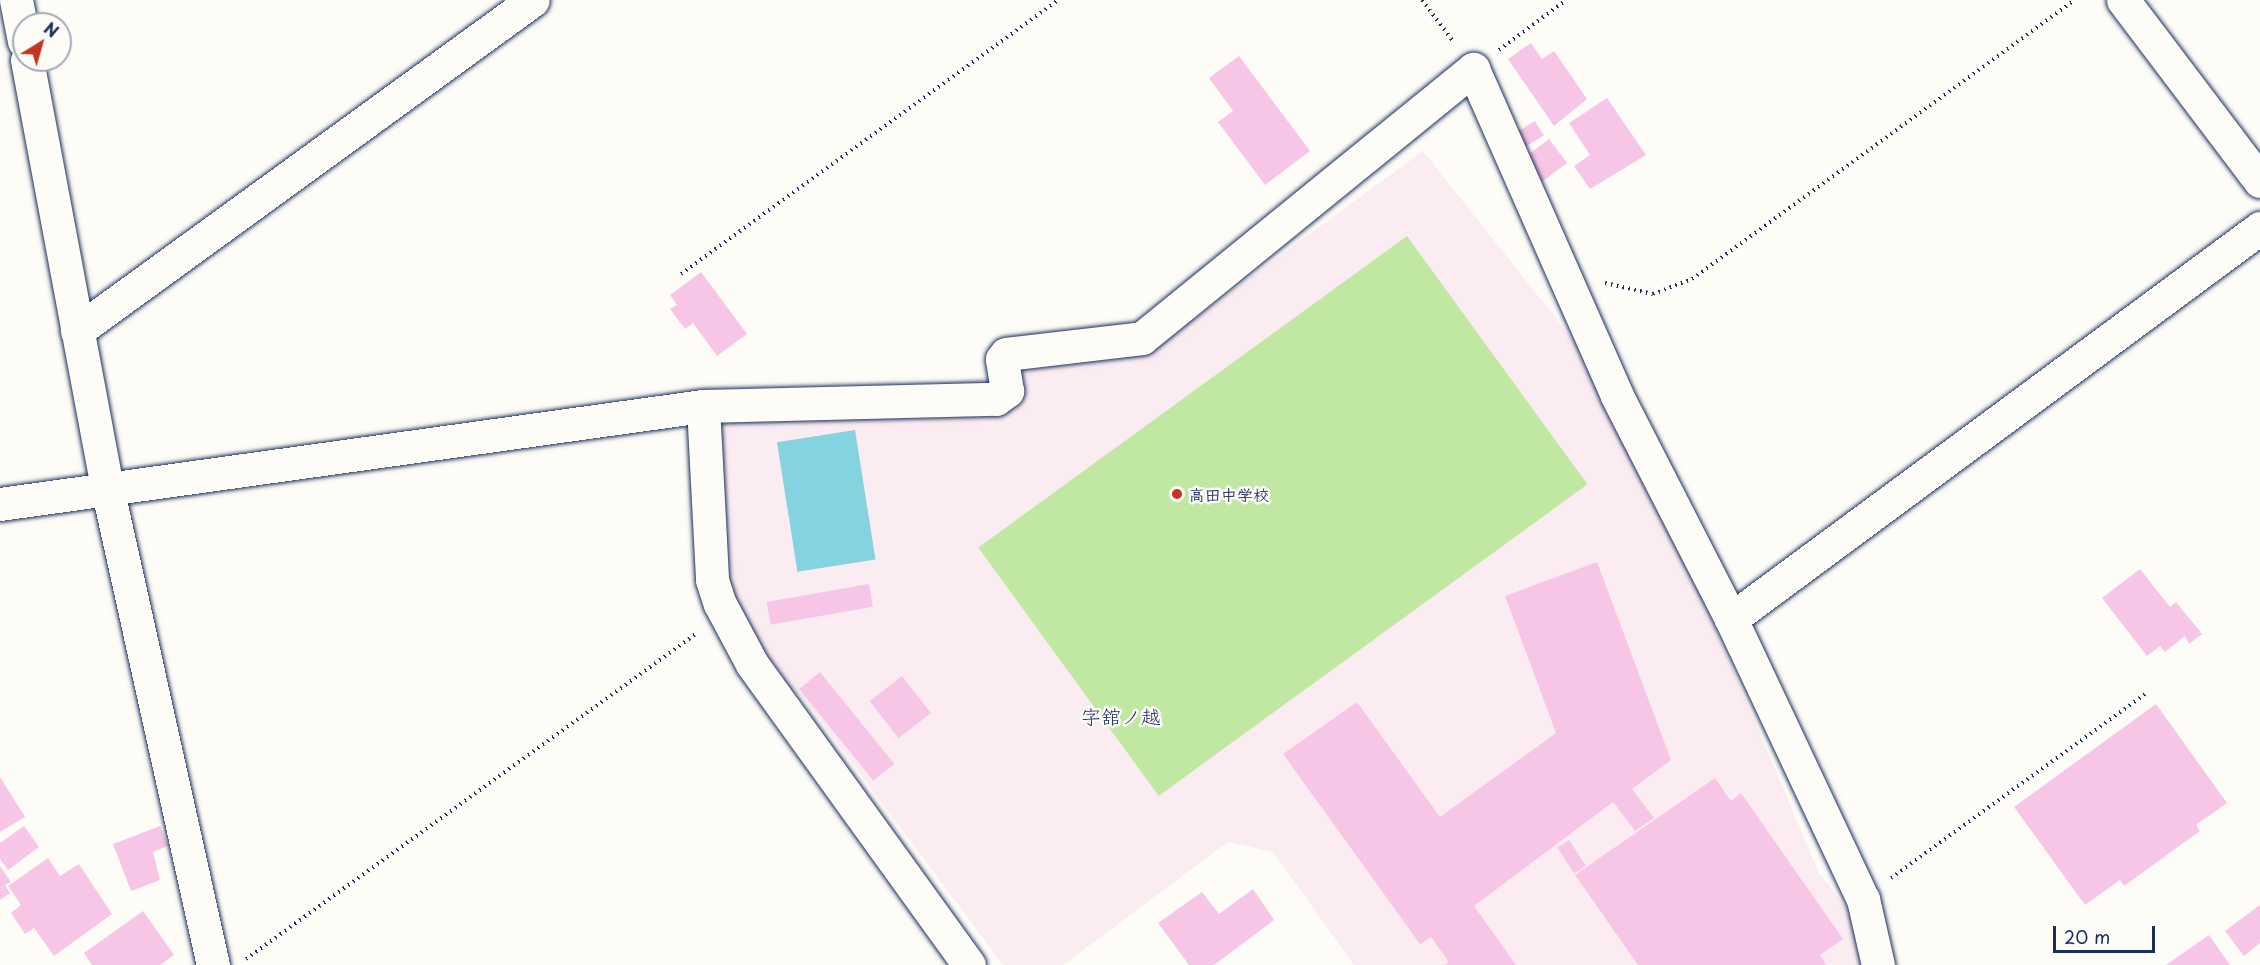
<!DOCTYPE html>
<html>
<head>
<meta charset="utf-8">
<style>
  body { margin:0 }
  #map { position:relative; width:2260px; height:965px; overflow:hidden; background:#fdfcf7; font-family:"Playpen Sans","Klee One",sans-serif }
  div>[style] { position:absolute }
  .built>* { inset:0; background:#fbecf2 }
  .green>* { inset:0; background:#c1e8a3; transform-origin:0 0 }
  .water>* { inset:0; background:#84d3e0; transform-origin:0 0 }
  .building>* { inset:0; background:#f7c6e6; transform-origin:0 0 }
  .path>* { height:4px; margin-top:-2px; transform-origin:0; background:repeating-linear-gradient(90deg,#1b2f5e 0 1.5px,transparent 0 6px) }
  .roads { filter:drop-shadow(0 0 2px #1b2f5e) drop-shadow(0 0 2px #1b2f5e) }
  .minor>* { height:33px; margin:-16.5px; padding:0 16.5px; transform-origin:16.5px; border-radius:16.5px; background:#fdfcf7 }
  .dots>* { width:16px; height:16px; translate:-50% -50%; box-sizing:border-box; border:3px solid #fdfcf7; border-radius:50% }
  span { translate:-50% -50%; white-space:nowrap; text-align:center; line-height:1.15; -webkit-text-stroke:5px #fdfcf7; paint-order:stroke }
  .poi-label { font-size:16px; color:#1b2f5e; font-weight:700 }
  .left { translate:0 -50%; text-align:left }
  .quarter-label { font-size:20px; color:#1b2f5e }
  .north { position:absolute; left:12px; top:12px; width:60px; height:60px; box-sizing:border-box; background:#fdfcf7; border:2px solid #a3aaba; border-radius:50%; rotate:37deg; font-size:16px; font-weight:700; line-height:24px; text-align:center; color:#1b2f5e }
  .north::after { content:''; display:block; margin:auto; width:21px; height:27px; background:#c8321e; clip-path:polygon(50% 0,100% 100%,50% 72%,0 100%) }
  .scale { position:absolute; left:2053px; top:926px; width:102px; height:27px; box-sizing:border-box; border:3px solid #1b2f5e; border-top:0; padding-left:8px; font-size:18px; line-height:21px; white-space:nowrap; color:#1b2f5e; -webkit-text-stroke:4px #fdfcf7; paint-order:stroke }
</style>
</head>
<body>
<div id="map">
  <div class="built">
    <div style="clip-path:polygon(1423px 151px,1616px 394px,1819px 873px,1873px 943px,1877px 965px,1354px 965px,1273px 852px,1228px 842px,1063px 965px,1003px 965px,805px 700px,741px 644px,687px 422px,1148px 352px)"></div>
  </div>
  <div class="green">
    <div style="left:1407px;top:236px;width:307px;height:530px;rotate:54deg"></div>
  </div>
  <div class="water">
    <div style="left:855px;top:430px;width:131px;height:79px;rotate:81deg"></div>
  </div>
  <div class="building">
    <div style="clip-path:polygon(1531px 43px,1542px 59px,1554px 51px,1587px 99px,1554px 126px,1508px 59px)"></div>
    <div style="clip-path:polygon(1239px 56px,1310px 151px,1265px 185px,1218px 122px,1233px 111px,1209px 78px)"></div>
    <div style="clip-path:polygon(1607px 98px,1646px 155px,1590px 189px,1574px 166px,1590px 155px,1569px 123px)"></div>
    <div style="left:1535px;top:121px;width:17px;height:24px;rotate:59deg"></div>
    <div style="left:1549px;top:139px;width:30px;height:31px;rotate:53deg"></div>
    <div style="clip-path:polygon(701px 272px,747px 334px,717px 356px,693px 323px,685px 329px,670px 309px,677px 305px,670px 295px)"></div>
    <div style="clip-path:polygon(1597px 562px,1671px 760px,1632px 789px,1654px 818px,1635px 831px,1613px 802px,1474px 906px,1516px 965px,1445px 965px,1449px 962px,1431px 937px,1420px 944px,1283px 754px,1357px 702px,1440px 817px,1556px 733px,1505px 596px)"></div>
    <div style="clip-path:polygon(2140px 569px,2170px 607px,2176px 602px,2202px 634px,2189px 644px,2185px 636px,2165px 652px,2160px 646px,2147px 656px,2102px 598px)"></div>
    <div style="left:869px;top:584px;width:23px;height:104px;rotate:80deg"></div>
    <div style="left:820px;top:672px;width:118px;height:27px;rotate:51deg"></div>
    <div style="left:902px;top:676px;width:47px;height:41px;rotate:52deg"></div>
    <div style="clip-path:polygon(2156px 704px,2227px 803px,2196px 825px,2200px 831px,2124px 886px,2120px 880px,2085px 905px,2014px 807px)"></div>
    <div style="clip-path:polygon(0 777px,25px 817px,0 832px)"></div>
    <div style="clip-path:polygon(1715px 778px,1731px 801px,1741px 793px,1843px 939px,1820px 955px,1826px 965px,1638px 965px,1575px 875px)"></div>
    <div style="clip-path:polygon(24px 826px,39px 847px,8px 870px,0 859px,0 843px)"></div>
    <div style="clip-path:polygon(160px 826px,168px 846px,153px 852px,160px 880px,131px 891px,113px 844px)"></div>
    <div style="left:1569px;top:840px;width:31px;height:14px;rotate:57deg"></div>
    <div style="clip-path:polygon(48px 858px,60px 876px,79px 864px,112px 914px,54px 956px,34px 928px,25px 934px,11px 913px,21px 905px,8px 886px)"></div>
    <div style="clip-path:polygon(0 866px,11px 882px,5px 885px,10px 893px,0 900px)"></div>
    <div style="clip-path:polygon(1253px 889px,1274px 920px,1214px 965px,1189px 965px,1158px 923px,1202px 892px,1219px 914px)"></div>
    <div style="clip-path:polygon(2260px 905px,2260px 943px,2244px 956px,2225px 931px)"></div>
    <div style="clip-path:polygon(143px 911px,174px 955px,160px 965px,92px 965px,84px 953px)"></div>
    <div style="clip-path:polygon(2209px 935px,2230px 965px,2166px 965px)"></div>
  </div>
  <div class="path">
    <div style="left:1422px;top:0;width:51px;rotate:52.9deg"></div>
    <div style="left:1499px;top:50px;width:84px;rotate:-36.7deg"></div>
    <div style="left:681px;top:274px;width:466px;rotate:-36deg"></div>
    <div style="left:1605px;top:283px;width:49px;rotate:12.9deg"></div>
    <div style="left:1653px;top:294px;width:42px;rotate:-21deg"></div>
    <div style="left:1692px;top:279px;width:473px;rotate:-36.1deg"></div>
    <div style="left:1891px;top:878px;width:317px;rotate:-35.9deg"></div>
    <div style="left:246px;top:959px;width:556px;rotate:-35.86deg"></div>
  </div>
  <div class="roads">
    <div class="minor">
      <div style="left:16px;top:0;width:42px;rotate:79deg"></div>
      <div style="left:2123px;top:0;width:227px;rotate:52.9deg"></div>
      <div style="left:27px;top:60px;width:434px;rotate:79.4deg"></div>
      <div style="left:107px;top:487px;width:490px;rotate:77.5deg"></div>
      <div style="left:77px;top:331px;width:563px;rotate:-35.98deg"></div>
      <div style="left:703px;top:406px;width:174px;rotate:87deg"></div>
      <div style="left:712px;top:580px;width:25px;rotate:72deg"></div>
      <div style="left:720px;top:604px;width:68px;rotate:61.9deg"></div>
      <div style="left:752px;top:664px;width:371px;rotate:54.2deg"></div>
      <div style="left:0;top:504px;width:710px;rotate:-7.94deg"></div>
      <div style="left:703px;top:406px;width:293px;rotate:-1.4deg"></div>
      <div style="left:996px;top:399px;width:14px;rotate:-36deg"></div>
      <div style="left:1007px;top:391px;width:32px;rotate:-99deg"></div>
      <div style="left:1002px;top:359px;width:6px;rotate:-51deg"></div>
      <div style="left:1006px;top:354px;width:137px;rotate:-6.7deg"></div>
      <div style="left:1142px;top:338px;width:427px;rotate:-39.1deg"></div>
      <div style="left:1473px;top:69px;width:357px;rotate:66.2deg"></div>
      <div style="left:1617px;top:396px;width:250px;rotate:62.9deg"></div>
      <div style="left:1731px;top:619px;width:310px;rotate:64.8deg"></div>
      <div style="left:1863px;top:899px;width:68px;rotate:77.2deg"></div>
      <div style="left:1731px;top:619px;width:658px;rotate:-36.47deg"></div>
    </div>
  </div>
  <div class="dots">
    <div style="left:1177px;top:494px;background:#c8321e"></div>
  </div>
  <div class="poi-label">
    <span class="left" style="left:1189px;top:494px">高田中学校</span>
  </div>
  <div class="quarter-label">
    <span style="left:1121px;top:716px">字舘ノ越</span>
  </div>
  <div class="north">N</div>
  <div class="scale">20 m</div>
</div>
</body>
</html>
